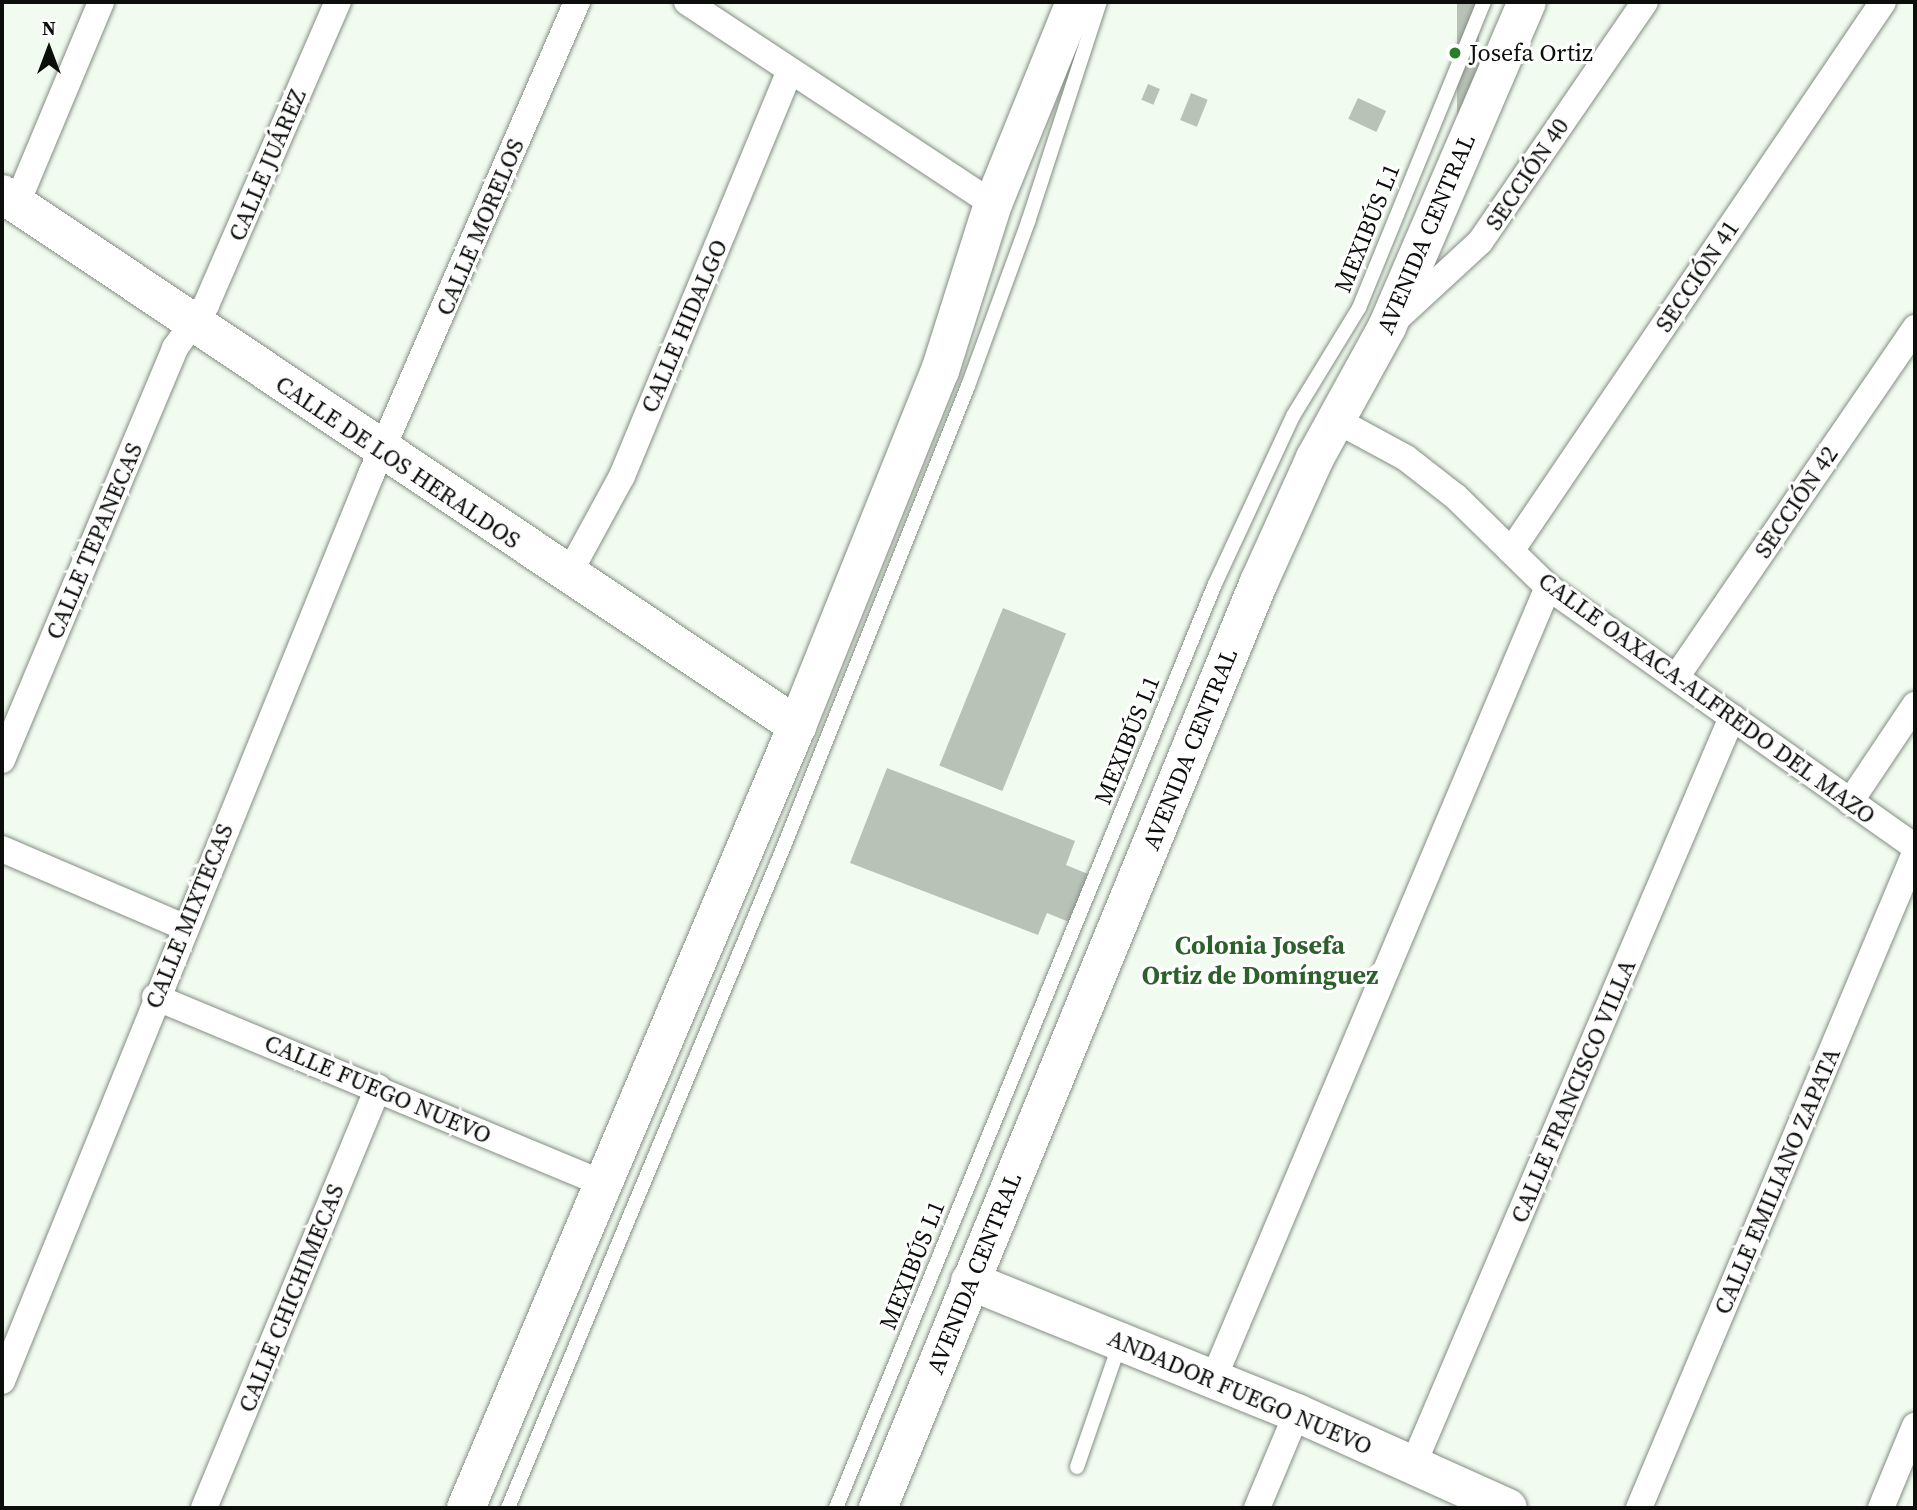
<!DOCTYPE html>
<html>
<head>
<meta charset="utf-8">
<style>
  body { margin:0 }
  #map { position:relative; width:1917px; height:1510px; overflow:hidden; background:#f1fbf0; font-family:"Source Serif 4",serif }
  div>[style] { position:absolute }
  .building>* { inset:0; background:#b8c2b7; transform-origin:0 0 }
  .roads { filter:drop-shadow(0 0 2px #848d83) drop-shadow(0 0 2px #848d83) }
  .lane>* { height:14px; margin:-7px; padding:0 7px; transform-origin:7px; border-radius:7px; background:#fff }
  .street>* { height:26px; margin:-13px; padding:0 13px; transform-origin:13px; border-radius:13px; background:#fff }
  .secondary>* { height:38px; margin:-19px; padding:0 19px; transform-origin:19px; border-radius:19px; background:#fff }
  .highway>* { height:38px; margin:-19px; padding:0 19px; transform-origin:19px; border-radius:19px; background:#fff }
  .dots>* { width:19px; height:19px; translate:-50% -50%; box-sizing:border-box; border:4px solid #fff; border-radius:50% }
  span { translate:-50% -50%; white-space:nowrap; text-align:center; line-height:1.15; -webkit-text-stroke:6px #fff; paint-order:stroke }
  .poi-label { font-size:24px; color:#0b0e0a }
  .left { translate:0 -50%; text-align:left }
  .street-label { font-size:24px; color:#0b0e0a }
  .neighbourhood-label { font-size:26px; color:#2d612c; font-weight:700 }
  .frame { position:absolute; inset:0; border:4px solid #0b0e0a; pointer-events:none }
  .north { position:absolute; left:14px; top:14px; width:70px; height:70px; -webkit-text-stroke:5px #fff; paint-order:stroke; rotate:0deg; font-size:19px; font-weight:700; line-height:28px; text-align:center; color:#0b0e0a }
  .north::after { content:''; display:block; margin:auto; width:24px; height:32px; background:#0b0e0a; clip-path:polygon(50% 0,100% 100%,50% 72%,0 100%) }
</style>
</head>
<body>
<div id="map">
  <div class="building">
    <div style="left:1457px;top:2px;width:22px;height:131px"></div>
    <div style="left:1148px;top:84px;width:13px;height:17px;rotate:23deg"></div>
    <div style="left:1191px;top:93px;width:18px;height:29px;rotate:22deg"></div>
    <div style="left:1358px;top:98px;width:31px;height:23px;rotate:25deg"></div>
    <div style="left:1003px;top:608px;width:68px;height:170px;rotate:22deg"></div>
    <div style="clip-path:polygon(887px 768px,1075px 841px,1066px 865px,1088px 874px,1069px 922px,1047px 913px,1038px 935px,850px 863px)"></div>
  </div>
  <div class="roads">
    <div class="lane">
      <div style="left:1077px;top:1467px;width:131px;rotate:-70.9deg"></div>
      <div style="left:508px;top:1508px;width:712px;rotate:-67.36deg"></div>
      <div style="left:782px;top:851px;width:501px;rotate:-68.2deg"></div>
      <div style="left:968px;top:386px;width:175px;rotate:-69.9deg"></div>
      <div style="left:1028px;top:222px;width:231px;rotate:-71.9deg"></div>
      <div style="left:836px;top:1508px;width:999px;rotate:-67.7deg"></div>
      <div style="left:1215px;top:584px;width:185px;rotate:-65.1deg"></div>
      <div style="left:1293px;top:416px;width:127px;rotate:-58.6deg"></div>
      <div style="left:1359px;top:308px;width:331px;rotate:-67.8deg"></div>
    </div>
    <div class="street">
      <div style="left:687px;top:2px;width:367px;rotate:33.4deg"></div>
      <div style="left:17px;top:203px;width:218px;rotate:-67.3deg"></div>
      <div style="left:1391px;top:324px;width:121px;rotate:-42.7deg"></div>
      <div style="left:1480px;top:242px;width:291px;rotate:-55.5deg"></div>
      <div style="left:1336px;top:420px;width:80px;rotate:28.5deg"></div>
      <div style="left:1406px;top:458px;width:63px;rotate:38deg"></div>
      <div style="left:1456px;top:497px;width:129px;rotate:44.4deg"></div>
      <div style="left:1548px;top:587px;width:450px;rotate:35.3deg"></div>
      <div style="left:1511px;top:551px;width:663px;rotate:-55.88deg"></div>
      <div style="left:568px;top:575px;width:113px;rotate:-61.4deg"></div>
      <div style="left:622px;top:476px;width:438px;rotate:-67.5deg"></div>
      <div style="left:1677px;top:676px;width:422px;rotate:-55.6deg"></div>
      <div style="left:2px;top:760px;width:447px;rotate:-67.2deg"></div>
      <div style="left:175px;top:348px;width:53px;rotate:-54.2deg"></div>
      <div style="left:206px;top:305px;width:331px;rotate:-66.5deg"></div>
      <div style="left:1850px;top:802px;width:117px;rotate:-56.2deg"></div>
      <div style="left:2px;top:849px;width:198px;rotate:23.2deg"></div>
      <div style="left:155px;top:997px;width:482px;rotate:22.6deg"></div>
      <div style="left:1213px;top:1380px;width:861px;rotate:-67.1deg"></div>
      <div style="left:2px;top:1381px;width:976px;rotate:-67.85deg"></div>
      <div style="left:370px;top:477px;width:518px;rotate:-66.45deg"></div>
      <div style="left:1413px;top:1465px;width:813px;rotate:-66.9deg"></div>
      <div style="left:204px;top:1508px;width:455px;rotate:-67.5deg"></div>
      <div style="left:1257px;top:1508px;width:103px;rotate:-67.2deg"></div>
      <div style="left:1639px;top:1508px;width:711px;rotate:-67.15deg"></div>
      <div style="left:1881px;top:1508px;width:89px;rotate:-67.5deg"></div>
    </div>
    <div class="secondary">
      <div style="left:2px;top:194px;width:957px;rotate:33.79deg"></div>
      <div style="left:970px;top:1281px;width:353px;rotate:22deg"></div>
      <div style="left:1297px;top:1413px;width:231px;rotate:24.2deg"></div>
    </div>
    <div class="highway">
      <div style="left:466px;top:1508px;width:849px;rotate:-67.06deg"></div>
      <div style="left:797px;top:726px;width:383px;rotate:-68.1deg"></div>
      <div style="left:940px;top:371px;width:175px;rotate:-72.4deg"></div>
      <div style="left:993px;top:204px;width:218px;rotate:-67.9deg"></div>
      <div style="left:878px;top:1508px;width:1001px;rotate:-67.64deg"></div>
      <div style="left:1259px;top:582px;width:136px;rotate:-65.7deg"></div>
      <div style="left:1315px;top:458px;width:149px;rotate:-61.2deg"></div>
      <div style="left:1387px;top:327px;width:354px;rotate:-66.7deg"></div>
    </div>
  </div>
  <div class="dots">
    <div style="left:1455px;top:53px;background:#2a7e2a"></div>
  </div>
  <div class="poi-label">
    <span class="left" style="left:1469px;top:53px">Josefa Ortiz</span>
  </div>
  <div class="street-label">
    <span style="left:267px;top:165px;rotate:-67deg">CALLE JUÁREZ</span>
    <span style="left:1527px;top:174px;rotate:-56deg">SECCIÓN 40</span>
    <span style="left:480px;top:227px;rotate:-67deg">CALLE MORELOS</span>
    <span style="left:1367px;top:228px;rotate:-68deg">MEXIBÚS L1</span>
    <span style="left:1426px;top:234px;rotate:-67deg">AVENIDA CENTRAL</span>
    <span style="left:1697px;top:276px;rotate:-56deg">SECCIÓN 41</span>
    <span style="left:684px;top:326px;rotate:-67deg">CALLE HIDALGO</span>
    <span style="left:398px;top:462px;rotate:34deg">CALLE DE LOS HERALDOS</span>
    <span style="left:1796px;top:502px;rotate:-56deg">SECCIÓN 42</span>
    <span style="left:94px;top:541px;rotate:-67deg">CALLE TEPANECAS</span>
    <span style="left:1707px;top:698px;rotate:36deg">CALLE OAXACA-ALFREDO DEL MAZO</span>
    <span style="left:1127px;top:740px;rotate:-68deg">MEXIBÚS L1</span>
    <span style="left:1190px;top:749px;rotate:-68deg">AVENIDA CENTRAL</span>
    <span style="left:189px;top:916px;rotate:-68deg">CALLE MIXTECAS</span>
    <span style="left:378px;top:1089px;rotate:23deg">CALLE FUEGO NUEVO</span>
    <span style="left:1573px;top:1091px;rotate:-67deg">CALLE FRANCISCO VILLA</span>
    <span style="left:1777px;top:1181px;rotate:-67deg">CALLE EMILIANO ZAPATA</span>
    <span style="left:912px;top:1265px;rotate:-68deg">MEXIBÚS L1</span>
    <span style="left:974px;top:1273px;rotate:-68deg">AVENIDA CENTRAL</span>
    <span style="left:291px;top:1298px;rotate:-68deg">CALLE CHICHIMECAS</span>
    <span style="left:1240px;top:1392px;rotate:23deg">ANDADOR FUEGO NUEVO</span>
  </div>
  <div class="neighbourhood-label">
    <span style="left:1260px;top:961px">Colonia Josefa<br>Ortiz de Domínguez</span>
  </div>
  <div class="frame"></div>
  <div class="north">N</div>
</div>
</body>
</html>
